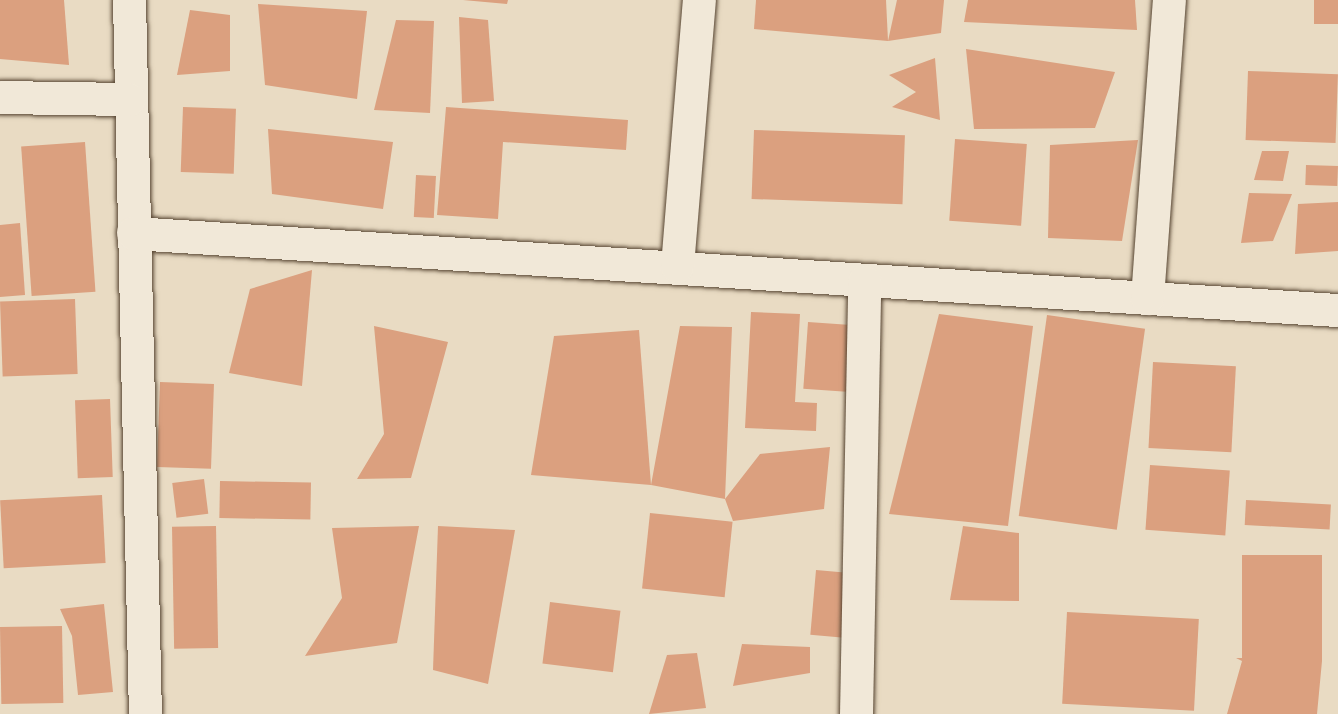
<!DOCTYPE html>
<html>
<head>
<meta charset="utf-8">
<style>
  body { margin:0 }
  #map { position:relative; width:1338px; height:714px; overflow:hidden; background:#e9dbc3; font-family:Vollkorn,serif }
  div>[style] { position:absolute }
  .building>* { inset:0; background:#dba07f; transform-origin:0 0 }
  .roads { filter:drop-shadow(0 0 2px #564431) drop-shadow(0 0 2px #564431) }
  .street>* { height:33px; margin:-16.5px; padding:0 16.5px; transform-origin:16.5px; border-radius:16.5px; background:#f1e8d8 }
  span { translate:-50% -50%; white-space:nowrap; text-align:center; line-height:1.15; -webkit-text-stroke:5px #f1e8d8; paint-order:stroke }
</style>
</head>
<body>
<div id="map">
  <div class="building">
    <div style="clip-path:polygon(0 0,64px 0,69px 65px,0 59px)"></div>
    <div style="clip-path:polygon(463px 0,508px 0,507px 4px)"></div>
    <div style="clip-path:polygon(756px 0,886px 0,888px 41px,754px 29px)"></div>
    <div style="clip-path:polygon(897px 0,944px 0,941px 33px,888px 41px)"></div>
    <div style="clip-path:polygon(968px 0,1135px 0,1137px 30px,964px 22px)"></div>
    <div style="left:1314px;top:0;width:24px;height:24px"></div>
    <div style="clip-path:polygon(258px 4px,367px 11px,357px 99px,265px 85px)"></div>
    <div style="clip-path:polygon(190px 10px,230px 15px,230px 71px,177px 75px)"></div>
    <div style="clip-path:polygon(459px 17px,488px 20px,494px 101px,462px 103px)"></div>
    <div style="clip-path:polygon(396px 20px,434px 21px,430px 113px,374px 110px)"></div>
    <div style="clip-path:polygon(966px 49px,1115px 72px,1095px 128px,974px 129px)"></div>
    <div style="clip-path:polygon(935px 58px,940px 120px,892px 107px,916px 92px,889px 75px)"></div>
    <div style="left:1248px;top:71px;width:90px;height:69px;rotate:2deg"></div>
    <div style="left:183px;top:107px;width:53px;height:65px;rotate:2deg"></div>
    <div style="clip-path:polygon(446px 107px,628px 120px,626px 150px,503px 142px,498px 219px,437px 215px)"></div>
    <div style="clip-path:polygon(268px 129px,393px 142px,383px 209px,272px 194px)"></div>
    <div style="left:754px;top:130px;width:151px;height:69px;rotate:2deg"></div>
    <div style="left:955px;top:139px;width:72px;height:82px;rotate:4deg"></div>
    <div style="clip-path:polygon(1138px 140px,1122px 241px,1048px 238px,1050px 145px)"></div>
    <div style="left:85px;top:142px;width:150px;height:64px;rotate:86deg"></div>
    <div style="clip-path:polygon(1262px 151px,1289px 151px,1283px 181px,1254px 180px)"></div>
    <div style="left:1306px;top:165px;width:32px;height:20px;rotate:2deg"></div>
    <div style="left:416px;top:175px;width:20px;height:42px;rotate:3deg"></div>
    <div style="clip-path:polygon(1249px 193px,1292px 194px,1273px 241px,1241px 243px)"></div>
    <div style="clip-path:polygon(1338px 202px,1338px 251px,1295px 254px,1298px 204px)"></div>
    <div style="clip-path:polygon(20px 223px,25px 295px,0 297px,0 225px)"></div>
    <div style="clip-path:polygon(312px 270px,302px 386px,229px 373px,250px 289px)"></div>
    <div style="left:75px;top:299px;width:75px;height:75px;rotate:88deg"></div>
    <div style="clip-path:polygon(751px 312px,800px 314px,795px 402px,817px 403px,816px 431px,745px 428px)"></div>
    <div style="clip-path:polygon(939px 314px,1033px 326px,1008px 526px,889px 514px)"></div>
    <div style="left:1047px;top:315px;width:99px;height:203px;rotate:8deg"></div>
    <div style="left:808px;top:322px;width:43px;height:67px;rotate:4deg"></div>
    <div style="clip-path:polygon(374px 326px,448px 342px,411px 478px,357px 479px,384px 434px)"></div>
    <div style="clip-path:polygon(680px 326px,732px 327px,725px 499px,760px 454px,830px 447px,824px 509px,733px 521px,725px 499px,651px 485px)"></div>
    <div style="clip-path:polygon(639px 330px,651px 485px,531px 475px,554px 336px)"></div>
    <div style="left:1153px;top:362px;width:83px;height:86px;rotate:3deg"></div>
    <div style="left:160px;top:382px;width:54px;height:85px;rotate:2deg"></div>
    <div style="left:110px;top:399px;width:78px;height:35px;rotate:88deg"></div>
    <div style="left:1150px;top:465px;width:80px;height:65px;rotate:4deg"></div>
    <div style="left:204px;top:479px;width:35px;height:32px;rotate:83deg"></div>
    <div style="left:220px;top:481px;width:91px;height:37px;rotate:1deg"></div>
    <div style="left:102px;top:495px;width:68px;height:102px;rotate:87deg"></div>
    <div style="left:1246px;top:500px;width:85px;height:25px;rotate:3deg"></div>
    <div style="left:650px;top:513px;width:83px;height:76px;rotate:6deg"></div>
    <div style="left:216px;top:526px;width:122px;height:44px;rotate:89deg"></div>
    <div style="clip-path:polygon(419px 526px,397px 643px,305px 656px,342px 598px,332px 528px)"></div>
    <div style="clip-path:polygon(438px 526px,515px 530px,488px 684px,433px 670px)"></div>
    <div style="clip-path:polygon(963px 526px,1019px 533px,1019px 601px,950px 600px)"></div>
    <div style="clip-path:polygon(1242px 555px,1322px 555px,1322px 661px,1317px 714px,1227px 714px,1242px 661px,1236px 658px,1242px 658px)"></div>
    <div style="left:816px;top:570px;width:34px;height:65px;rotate:5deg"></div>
    <div style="left:550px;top:602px;width:71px;height:62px;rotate:7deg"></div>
    <div style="clip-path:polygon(104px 604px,113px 692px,78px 695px,72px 636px,60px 609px)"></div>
    <div style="left:1067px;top:612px;width:132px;height:92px;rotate:3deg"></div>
    <div style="left:62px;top:626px;width:77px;height:62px;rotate:89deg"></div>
    <div style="clip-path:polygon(742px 644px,810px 647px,810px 673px,733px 686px)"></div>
    <div style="clip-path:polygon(697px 653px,706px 708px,649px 714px,667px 655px)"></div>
  </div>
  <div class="roads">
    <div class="street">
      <div style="left:129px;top:0;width:714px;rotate:88.72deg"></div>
      <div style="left:0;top:97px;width:129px;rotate:0.9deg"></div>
      <div style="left:133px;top:233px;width:1207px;rotate:3.66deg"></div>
      <div style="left:677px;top:266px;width:267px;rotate:-85.3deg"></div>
      <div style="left:1147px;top:298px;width:299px;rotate:-85.8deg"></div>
      <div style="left:856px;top:714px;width:433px;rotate:-88.9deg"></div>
    </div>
  </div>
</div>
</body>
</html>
